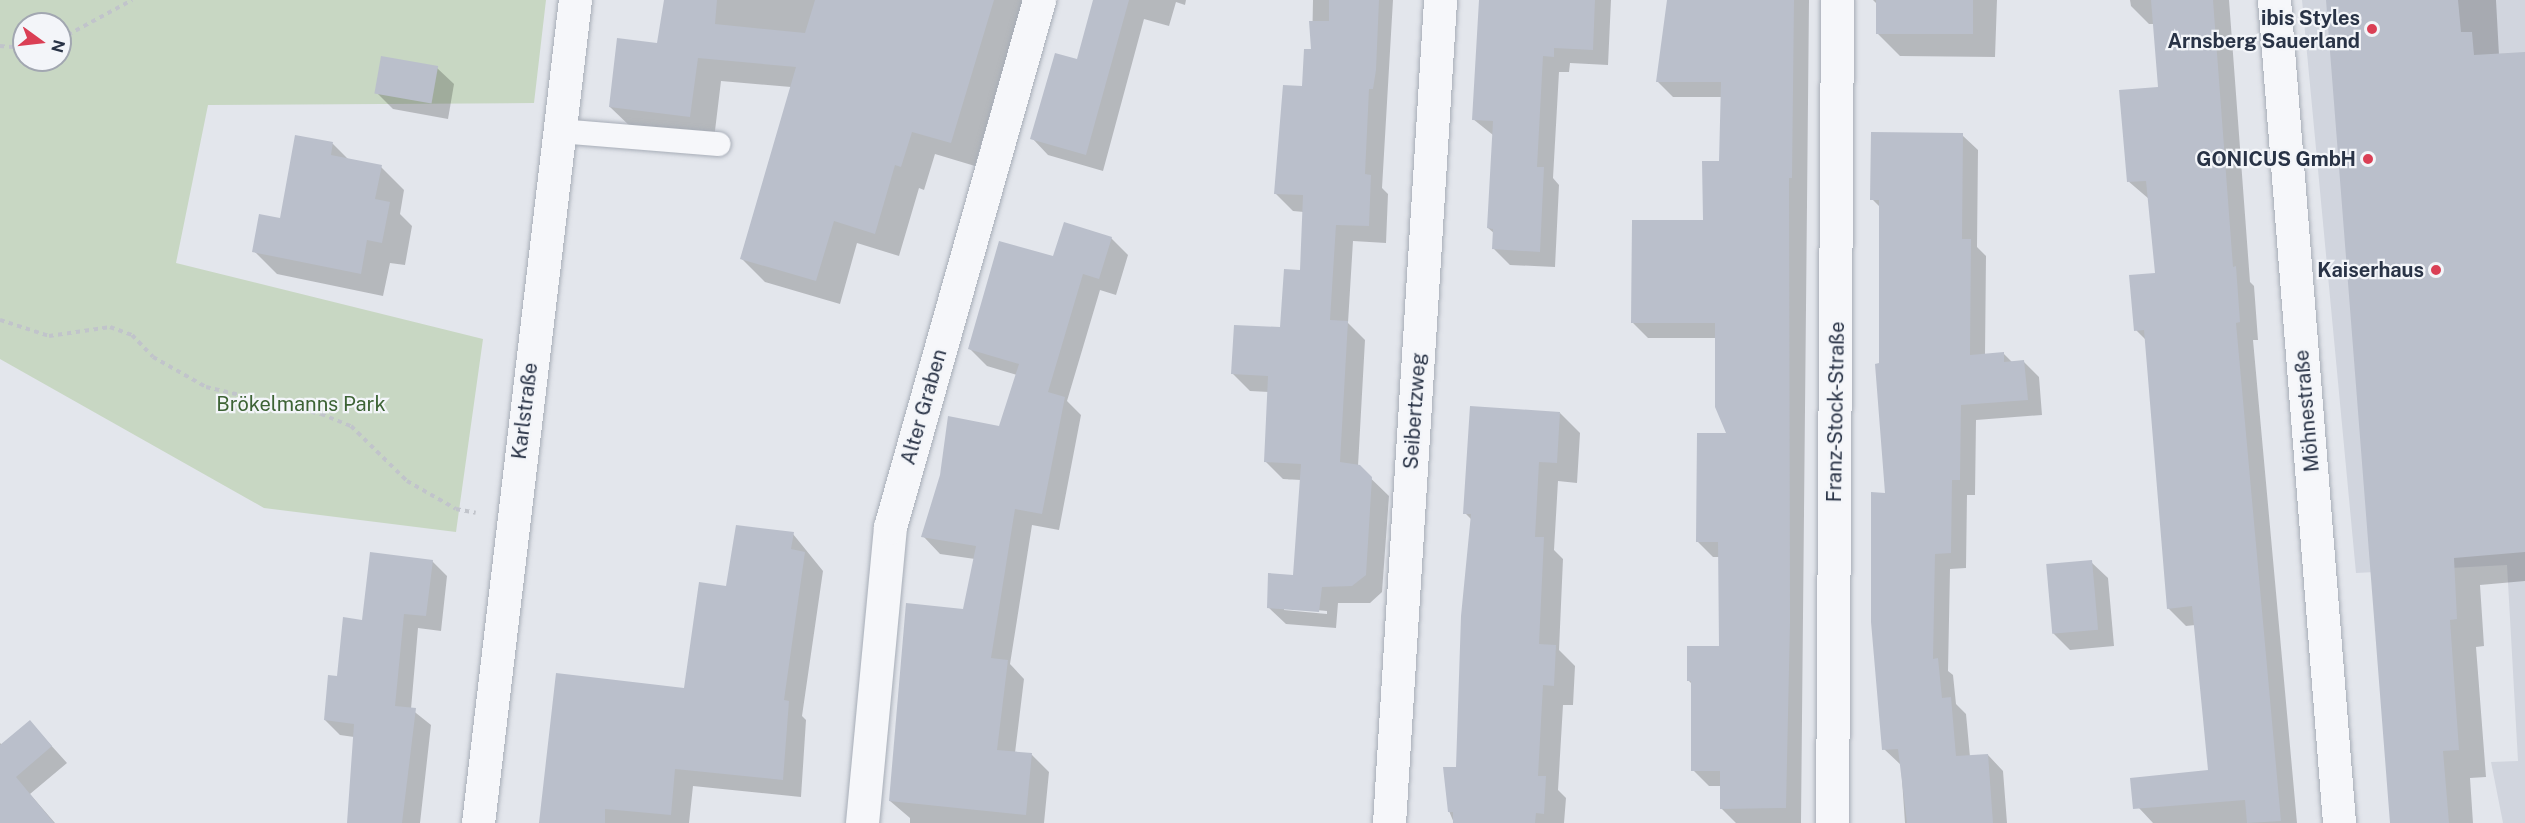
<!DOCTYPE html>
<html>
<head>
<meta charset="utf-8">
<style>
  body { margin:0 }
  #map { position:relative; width:2525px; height:823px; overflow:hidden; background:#e3e6ec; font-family:"Public Sans",sans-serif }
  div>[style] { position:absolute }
  .built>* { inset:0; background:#d1d5de }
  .green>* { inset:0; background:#c8d7c3 }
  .shadow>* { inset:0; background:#0003 }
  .building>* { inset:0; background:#babfcb; transform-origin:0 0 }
  .path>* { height:4px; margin-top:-2px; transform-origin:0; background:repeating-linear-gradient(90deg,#c1c4cb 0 4.5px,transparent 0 9px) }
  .roads { filter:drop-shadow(0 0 2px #a7adb7) drop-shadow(0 0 2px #a7adb7) }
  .service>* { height:24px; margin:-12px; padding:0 12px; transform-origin:12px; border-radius:12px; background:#f6f7fa }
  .minor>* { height:33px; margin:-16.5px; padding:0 16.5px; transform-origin:16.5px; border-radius:16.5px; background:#f6f7fa }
  .dots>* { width:16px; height:16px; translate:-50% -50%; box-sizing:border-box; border:3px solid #f3f5f9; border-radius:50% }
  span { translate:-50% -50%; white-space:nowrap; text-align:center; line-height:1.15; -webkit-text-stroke:4.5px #f3f5f9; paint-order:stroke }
  .poi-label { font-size:20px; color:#293346; font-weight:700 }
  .right { translate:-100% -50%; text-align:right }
  .park-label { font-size:20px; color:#3d6335 }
  .street-label { font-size:20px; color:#293346 }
  .north { position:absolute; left:12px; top:12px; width:60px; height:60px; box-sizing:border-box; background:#f3f5f9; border:2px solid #a2a7b1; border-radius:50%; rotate:105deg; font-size:16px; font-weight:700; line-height:24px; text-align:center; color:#293346 }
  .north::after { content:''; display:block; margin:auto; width:21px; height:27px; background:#da3f55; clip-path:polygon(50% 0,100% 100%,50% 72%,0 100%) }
</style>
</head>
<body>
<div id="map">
  <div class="built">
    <div style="clip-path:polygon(2302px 0,2525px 0,2525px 823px,2503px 823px,2491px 762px,2518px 761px,2507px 565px,2356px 573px)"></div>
  </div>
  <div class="green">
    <div style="clip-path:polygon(evenodd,0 0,546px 0,534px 103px,208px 105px,176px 263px,483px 339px,456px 532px,264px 508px,0 359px,0 0,24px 24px,60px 24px,60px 60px,24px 60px,24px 24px)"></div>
  </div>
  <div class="shadow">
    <div style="clip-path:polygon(666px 0,1023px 0,975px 166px,935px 154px,924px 190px,919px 188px,899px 256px,857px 243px,840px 304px,765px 282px,741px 258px,791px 87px,721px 81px,714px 139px,634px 130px,610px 107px,658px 45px)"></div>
    <div style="clip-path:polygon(1095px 0,1186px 0,1185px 5px,1176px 2px,1169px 26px,1144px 19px,1103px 171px,1048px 155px,1032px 138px,1078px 61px)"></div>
    <div style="clip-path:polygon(evenodd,1313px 0,1393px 0,1382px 188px,1388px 194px,1386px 243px,1353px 241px,1348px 323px,1365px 340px,1358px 466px,1389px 496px,1382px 592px,1370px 603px,1338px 603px,1336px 628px,1286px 624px,1268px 607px,1294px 576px,1301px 480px,1283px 479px,1265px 461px,1269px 392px,1250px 391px,1233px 374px,1282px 329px,1301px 271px,1304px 212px,1293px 211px,1276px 194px,1312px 50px,1313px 0,1284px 607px,1327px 611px,1327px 614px,1284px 610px,1284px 607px)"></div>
    <div style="clip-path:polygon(1480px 0,1611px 0,1608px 65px,1570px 63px,1569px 72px,1559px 72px,1553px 178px,1559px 185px,1555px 267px,1510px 265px,1494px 249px,1495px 234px,1488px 228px,1493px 135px,1473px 119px)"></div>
    <div style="clip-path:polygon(1670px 0,1809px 0,1801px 823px,1736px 823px,1721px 808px,1722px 786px,1709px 786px,1693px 770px,1693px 685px,1688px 680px,1720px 648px,1720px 557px,1713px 557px,1697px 541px,1729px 435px,1716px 338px,1648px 338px,1632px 322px,1704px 222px,1721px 163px,1722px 97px,1673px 97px,1657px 81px)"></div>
    <div style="clip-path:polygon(1873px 0,1997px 0,1995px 57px,1900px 56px,1877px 33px,1877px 4px)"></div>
    <div style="clip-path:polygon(2130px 0,2229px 0,2250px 282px,2254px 286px,2258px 340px,2253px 340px,2297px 823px,2153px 823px,2139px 808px,2209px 771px,2195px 625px,2186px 626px,2168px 608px,2146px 340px,2136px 330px,2156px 274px,2149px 199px,2128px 181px,2159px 89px,2155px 24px,2149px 24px,2131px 6px)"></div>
    <div style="clip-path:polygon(2328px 0,2496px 0,2499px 55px,2525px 53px,2525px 581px,2480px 585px,2484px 646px,2476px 647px,2486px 777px,2470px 778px,2473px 823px,2391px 823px)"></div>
    <div style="clip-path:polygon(437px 68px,454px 84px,448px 119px,393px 109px,376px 92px)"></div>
    <div style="clip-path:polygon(1962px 135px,1978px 150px,1977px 247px,1986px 256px,1985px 355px,2003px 353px,2012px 362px,2023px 361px,2039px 377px,2042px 415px,1976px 420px,1975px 495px,1967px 495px,1966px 568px,1950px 569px,1948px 671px,1953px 675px,1956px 704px,1966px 714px,1970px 757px,1988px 755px,2003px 771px,2007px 823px,1905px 823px,1901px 765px,1884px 749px,1887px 494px,1880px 365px,1881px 208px,1872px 199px)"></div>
    <div style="clip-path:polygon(296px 137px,333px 144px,350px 161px,381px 167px,404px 190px,400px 214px,412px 226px,405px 265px,390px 263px,383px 296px,277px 274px,254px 251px,281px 220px)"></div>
    <div style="clip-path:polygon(1111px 238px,1128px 255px,1116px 295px,1100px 290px,1067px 401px,1081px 415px,1059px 530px,1032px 525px,1010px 664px,1024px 679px,1015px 753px,1032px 755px,1049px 772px,1044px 823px,910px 823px,910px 818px,890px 801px,907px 604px,964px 611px,975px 559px,940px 554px,923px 536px,1000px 428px,1017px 375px,987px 366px,970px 349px,1054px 258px)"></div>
    <div style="clip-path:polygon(1560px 413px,1580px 433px,1577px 483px,1558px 481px,1554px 550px,1563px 559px,1559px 650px,1575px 666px,1573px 705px,1563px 705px,1558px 790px,1566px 798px,1564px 823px,1454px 823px,1449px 811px,1458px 769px,1472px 520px,1465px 513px)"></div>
    <div style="clip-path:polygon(793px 534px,823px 571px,802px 716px,806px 720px,801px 797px,693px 786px,689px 823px,539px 823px,685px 690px,728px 588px)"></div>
    <div style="clip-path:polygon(432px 561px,447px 576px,441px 631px,418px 628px,411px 709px,431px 725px,420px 823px,348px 823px,354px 737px,340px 735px,325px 720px,338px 677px,364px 621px)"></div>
    <div style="clip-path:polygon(2091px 562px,2108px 578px,2114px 646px,2070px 650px,2053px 633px)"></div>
    <div style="clip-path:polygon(30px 722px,67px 763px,30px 794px,55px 823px,0 823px,0 743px,2px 745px)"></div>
  </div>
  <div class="building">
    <div style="clip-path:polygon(664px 0,717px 0,715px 24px,805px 33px,815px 0,994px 0,951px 143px,912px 132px,901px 167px,895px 165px,875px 234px,834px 221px,816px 281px,740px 259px,796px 67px,698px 58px,690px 117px,609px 107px,617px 38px,657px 43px)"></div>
    <div style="clip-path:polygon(1093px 0,1129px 0,1086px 155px,1030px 139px,1055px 53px,1077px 59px)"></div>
    <div style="clip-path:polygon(1329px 0,1379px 0,1376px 70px,1373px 89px,1369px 89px,1365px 174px,1371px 175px,1369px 226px,1336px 225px,1330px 320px,1348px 321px,1340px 462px,1360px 465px,1372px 477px,1366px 575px,1352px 586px,1322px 587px,1319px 612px,1267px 608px,1268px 573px,1293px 575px,1301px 464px,1264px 462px,1268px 376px,1231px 374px,1234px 325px,1280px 327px,1284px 269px,1300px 270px,1303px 195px,1274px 194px,1283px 85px,1302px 86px,1304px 49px,1311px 49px,1309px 21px,1329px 21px)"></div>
    <div style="clip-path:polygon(1479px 0,1595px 0,1593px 50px,1554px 48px,1554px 57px,1543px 56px,1537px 167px,1544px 167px,1540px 252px,1492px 249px,1493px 229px,1487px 228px,1493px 121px,1472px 120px)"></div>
    <div style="clip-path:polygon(1667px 0,1794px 0,1792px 178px,1789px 178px,1790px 622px,1786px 808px,1720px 809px,1720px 771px,1691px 771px,1691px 681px,1687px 681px,1687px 646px,1719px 646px,1718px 542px,1696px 542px,1697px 433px,1726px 433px,1715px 407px,1715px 323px,1631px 323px,1632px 220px,1703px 220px,1702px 161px,1719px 161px,1721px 82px,1656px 82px)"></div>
    <div style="left:1876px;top:0;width:97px;height:34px"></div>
    <div style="clip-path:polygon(2151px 0,2213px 0,2233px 267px,2236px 266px,2240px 322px,2236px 323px,2281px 821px,2247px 823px,2245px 800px,2133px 809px,2130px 778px,2208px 770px,2192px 606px,2167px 609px,2144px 330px,2134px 331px,2129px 275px,2155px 273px,2146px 181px,2127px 182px,2119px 90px,2158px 87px)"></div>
    <div style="clip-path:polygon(2326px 0,2458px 0,2461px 32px,2472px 32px,2474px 55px,2525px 52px,2525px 552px,2454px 558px,2457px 619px,2450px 620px,2459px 750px,2443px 751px,2449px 823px,2390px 823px)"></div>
    <div style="left:381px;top:56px;width:58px;height:38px;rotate:10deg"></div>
    <div style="clip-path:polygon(1871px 132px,1963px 133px,1962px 239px,1971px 239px,1970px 355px,2004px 352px,2004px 362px,2024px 360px,2028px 400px,1961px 405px,1960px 480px,1952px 480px,1951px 553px,1935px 554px,1933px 659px,1938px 658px,1942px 698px,1951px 697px,1956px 756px,1988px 754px,1993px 823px,1907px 823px,1898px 749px,1882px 750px,1871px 622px,1871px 492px,1885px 493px,1875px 364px,1879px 363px,1879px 200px,1870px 200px)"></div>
    <div style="clip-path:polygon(295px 135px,333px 142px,331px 155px,382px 165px,375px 199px,390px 202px,382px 243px,367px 240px,361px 274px,252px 252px,259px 214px,280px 218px)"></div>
    <div style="clip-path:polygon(1064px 222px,1112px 237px,1099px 279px,1083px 274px,1048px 392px,1065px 397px,1042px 514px,1015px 509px,991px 658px,1008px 660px,997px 750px,1032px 753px,1026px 815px,889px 801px,906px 603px,963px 609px,976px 546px,921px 537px,940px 475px,948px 416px,999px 426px,1019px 364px,968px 349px,999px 241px,1053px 256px)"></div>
    <div style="clip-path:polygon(1470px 406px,1560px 412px,1557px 463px,1539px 462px,1535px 537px,1544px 537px,1539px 644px,1556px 645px,1554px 686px,1543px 685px,1538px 776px,1546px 776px,1544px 814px,1536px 813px,1535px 823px,1453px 823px,1453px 812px,1448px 812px,1443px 767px,1456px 767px,1461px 616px,1471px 514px,1463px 514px)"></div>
    <div style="clip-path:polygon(736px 525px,794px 532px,791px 549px,805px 552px,784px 700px,789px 701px,783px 780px,675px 769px,671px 815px,605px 809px,605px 823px,539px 823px,556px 673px,684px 688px,699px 582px,726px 586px)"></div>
    <div style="clip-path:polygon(370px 552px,433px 560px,426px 616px,404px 614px,395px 706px,416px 708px,402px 823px,347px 823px,354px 724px,324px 720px,328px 675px,337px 676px,343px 617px,362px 620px)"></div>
    <div style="left:2092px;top:560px;width:70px;height:46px;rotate:85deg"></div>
    <div style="clip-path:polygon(30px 720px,52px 746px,16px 777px,54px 823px,0 823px,0 745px)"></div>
  </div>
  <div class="path">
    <div style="left:60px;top:39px;width:82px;rotate:-28.4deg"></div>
    <div style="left:0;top:46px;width:24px;rotate:5deg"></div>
    <div style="left:0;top:320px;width:52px;rotate:18.1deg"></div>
    <div style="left:49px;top:336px;width:62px;rotate:-8.4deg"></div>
    <div style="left:110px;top:327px;width:23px;rotate:20deg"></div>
    <div style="left:132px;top:335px;width:30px;rotate:46deg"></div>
    <div style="left:153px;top:357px;width:61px;rotate:29.5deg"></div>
    <div style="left:206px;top:387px;width:118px;rotate:13.2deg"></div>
    <div style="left:321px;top:414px;width:32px;rotate:22deg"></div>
    <div style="left:351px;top:426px;width:78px;rotate:44.5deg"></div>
    <div style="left:407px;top:481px;width:56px;rotate:29.7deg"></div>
    <div style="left:456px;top:509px;width:20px;rotate:11deg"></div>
  </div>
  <div class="roads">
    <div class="service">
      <div style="left:559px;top:131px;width:160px;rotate:4.7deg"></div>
    </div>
    <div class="minor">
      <div style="left:2274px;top:0;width:826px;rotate:85.48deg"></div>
      <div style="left:478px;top:823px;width:829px;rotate:-83.28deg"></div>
      <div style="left:862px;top:823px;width:297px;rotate:-84.6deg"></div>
      <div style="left:890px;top:527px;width:548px;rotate:-74.21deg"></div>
      <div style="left:1389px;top:823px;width:825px;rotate:-86.45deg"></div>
      <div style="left:1832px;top:823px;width:823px;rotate:-89.65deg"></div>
    </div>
  </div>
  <div class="dots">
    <div style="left:2372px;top:29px;background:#da3f55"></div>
    <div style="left:2368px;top:159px;background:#da3f55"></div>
    <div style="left:2436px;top:270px;background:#da3f55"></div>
  </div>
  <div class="poi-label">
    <span class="right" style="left:2360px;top:30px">ibis Styles<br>Arnsberg Sauerland</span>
    <span class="right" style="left:2356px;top:159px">GONICUS GmbH</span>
    <span class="right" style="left:2424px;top:270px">Kaiserhaus</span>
  </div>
  <div class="park-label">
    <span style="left:301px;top:404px">Brökelmanns Park</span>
  </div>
  <div class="street-label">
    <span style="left:924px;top:407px;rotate:-74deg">Alter Graben</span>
    <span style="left:525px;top:411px;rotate:-83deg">Karlstraße</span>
    <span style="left:1415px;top:411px;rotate:-86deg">Seibertzweg</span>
    <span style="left:2307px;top:411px;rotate:-95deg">Möhnestraße</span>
    <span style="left:1836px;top:412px;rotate:-89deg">Franz-Stock-Straße</span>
  </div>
  <div class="north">N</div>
</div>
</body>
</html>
